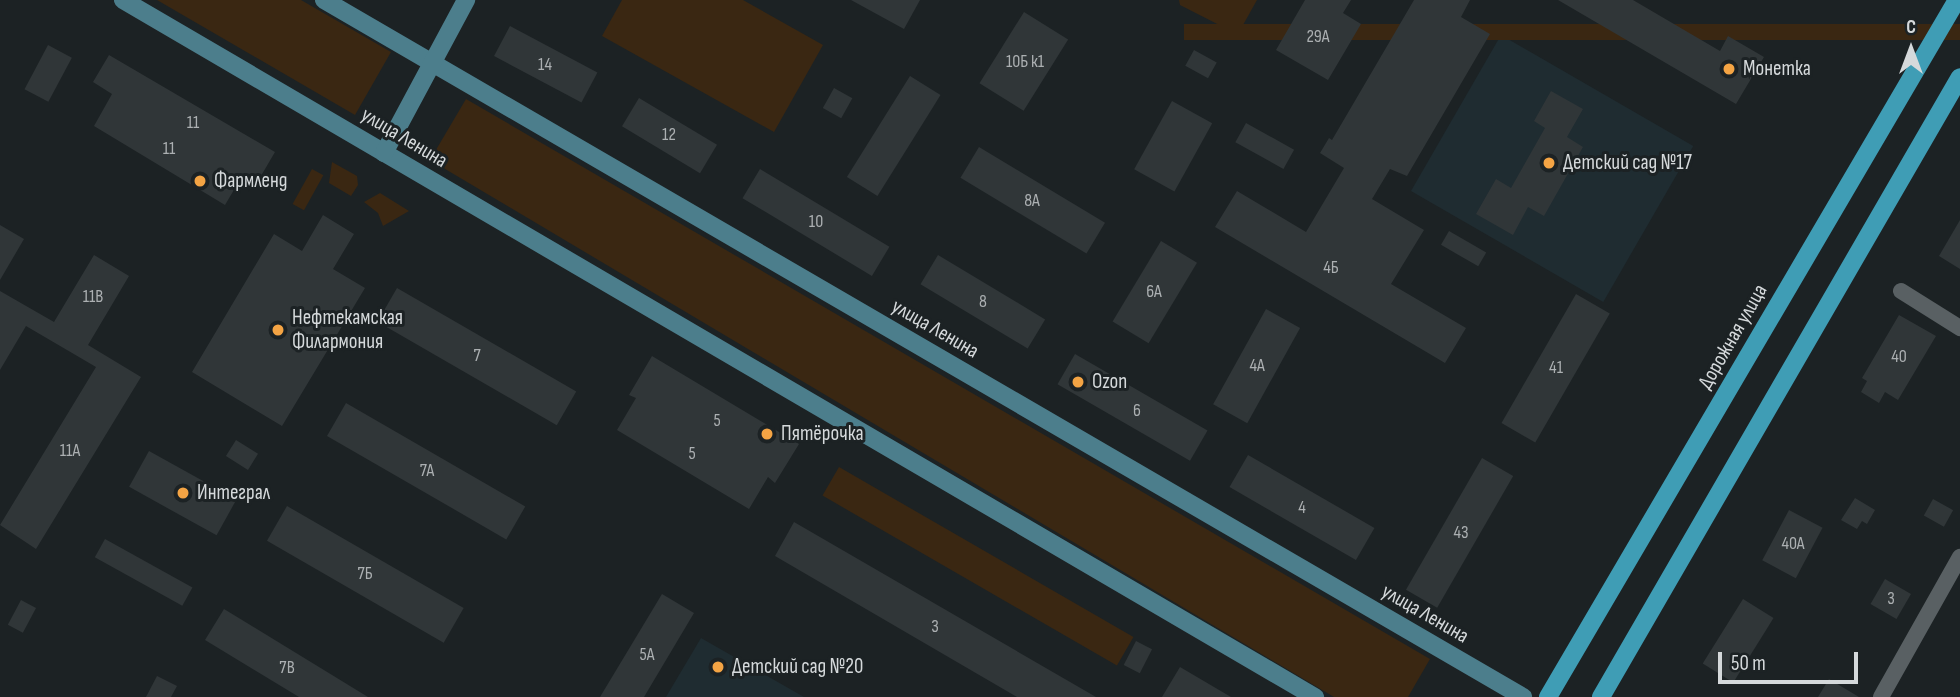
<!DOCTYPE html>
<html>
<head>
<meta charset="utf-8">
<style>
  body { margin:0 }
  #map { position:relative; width:1960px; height:697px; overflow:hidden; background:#1c2224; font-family:"Sofia Sans Condensed",sans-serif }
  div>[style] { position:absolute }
  .built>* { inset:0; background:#1f2c31; transform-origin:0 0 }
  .green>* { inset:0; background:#3a2712; transform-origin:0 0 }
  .building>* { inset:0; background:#303638; transform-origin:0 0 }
  .street>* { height:16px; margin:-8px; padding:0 8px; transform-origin:8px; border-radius:8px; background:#596063 }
  .secondary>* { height:18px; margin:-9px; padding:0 9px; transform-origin:9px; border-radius:9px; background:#4c7e8c }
  .primary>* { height:18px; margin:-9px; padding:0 9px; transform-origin:9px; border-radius:9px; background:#3f9db5 }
  .dots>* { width:19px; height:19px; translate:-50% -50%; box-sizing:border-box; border:4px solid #1c2224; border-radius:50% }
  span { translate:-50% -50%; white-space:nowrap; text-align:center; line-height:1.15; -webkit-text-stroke:6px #1c2224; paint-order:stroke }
  .number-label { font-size:18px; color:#acb0b2 }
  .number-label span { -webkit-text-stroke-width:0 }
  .poi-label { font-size:21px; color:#d5d9db }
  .left { translate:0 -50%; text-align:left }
  .street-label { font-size:21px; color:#d5d9db }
  .north { position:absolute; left:1876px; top:14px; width:70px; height:70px; -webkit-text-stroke:5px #1c2224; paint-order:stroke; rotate:0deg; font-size:19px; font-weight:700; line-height:28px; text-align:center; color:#d5d9db }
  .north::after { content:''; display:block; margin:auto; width:24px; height:32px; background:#d5d9db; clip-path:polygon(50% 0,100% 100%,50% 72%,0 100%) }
  .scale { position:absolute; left:1718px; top:652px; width:140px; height:32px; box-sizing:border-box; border:4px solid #d5d9db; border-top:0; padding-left:9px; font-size:21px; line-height:24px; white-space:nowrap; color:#d5d9db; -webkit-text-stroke:5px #1c2224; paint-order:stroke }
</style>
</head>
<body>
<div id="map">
  <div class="built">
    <div style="left:1501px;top:35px;width:222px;height:180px;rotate:30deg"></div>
    <div style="clip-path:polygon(701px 638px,804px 697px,666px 697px)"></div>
  </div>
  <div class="green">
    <div style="clip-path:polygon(157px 0,301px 0,391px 52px,355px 115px)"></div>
    <div style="clip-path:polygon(622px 0,743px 0,823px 45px,774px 132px,602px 36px)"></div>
    <div style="clip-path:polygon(1179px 0,1257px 0,1243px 25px,1233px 32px,1180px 5px)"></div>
    <div style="left:1960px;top:24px;width:16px;height:776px;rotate:90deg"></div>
    <div style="clip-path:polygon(466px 99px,1430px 659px,1408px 697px,1334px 697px,430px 160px)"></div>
    <div style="clip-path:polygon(332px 162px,357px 176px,358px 185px,351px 196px,329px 183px)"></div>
    <div style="left:312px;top:169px;width:13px;height:40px;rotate:29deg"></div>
    <div style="clip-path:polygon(380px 193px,409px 211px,383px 226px,378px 213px,364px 202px)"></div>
    <div style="left:839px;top:467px;width:340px;height:33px;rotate:30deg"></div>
  </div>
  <div class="building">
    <div style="clip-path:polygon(851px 0,920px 0,904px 29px)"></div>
    <div style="clip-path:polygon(1305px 0,1351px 0,1343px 13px,1361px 24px,1328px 80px,1276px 50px)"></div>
    <div style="clip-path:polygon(1414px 0,1470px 0,1461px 17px,1490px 34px,1407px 176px,1390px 169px,1372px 199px,1424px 230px,1391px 284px,1466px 328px,1445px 363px,1215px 227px,1237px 191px,1306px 232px,1344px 168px,1320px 153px,1329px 138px,1332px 140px)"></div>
    <div style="clip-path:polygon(1558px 0,1633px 0,1720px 51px,1728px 36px,1764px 57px,1736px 104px)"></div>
    <div style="left:1024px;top:12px;width:52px;height:84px;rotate:32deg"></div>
    <div style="left:510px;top:26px;width:99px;height:34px;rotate:28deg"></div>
    <div style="left:48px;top:45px;width:27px;height:50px;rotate:28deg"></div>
    <div style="left:1194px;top:50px;width:26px;height:18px;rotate:29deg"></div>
    <div style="clip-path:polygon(109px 55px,275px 152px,258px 181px,244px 173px,225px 205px,94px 126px,112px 94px,93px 82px)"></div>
    <div style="left:910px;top:76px;width:36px;height:119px;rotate:32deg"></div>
    <div style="left:834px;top:88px;width:21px;height:23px;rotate:29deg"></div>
    <div style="clip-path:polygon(1551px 91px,1583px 109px,1567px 137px,1583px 147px,1544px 216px,1528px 207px,1513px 235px,1476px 214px,1496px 179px,1511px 188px,1545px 128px,1534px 121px)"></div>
    <div style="left:639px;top:98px;width:91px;height:33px;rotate:31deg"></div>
    <div style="left:1172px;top:101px;width:46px;height:78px;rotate:29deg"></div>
    <div style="left:1246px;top:123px;width:55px;height:22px;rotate:29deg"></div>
    <div style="left:979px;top:147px;width:147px;height:36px;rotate:31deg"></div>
    <div style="left:760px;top:169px;width:151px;height:34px;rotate:31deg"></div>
    <div style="clip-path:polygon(323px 215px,354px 234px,333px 269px,365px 288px,282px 426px,192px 372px,274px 234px,302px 251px)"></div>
    <div style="clip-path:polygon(1960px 220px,1960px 269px,1939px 256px)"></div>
    <div style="clip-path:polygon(0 225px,24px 239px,0 280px)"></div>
    <div style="left:1449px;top:231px;width:43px;height:16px;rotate:30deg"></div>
    <div style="left:1161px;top:241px;width:42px;height:94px;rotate:31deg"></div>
    <div style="clip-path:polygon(94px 255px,129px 276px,88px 345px,141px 377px,36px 549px,0 525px,96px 367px,26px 326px,0 370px,0 291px,54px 322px)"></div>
    <div style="left:938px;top:255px;width:125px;height:34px;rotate:31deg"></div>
    <div style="left:397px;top:288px;width:207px;height:39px;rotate:30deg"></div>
    <div style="left:1576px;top:294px;width:39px;height:149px;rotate:30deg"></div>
    <div style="left:1266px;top:309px;width:39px;height:109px;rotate:29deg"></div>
    <div style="clip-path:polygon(1899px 315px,1936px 336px,1898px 400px,1885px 392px,1879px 403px,1861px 392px,1867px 381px,1862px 378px)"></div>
    <div style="left:1075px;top:354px;width:153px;height:35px;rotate:30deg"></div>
    <div style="clip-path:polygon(652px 356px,799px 444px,775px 483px,768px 477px,749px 509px,617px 430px,636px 398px,629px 395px)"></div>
    <div style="left:346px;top:403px;width:207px;height:38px;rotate:30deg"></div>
    <div style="left:236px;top:440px;width:26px;height:19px;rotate:32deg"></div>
    <div style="left:149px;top:451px;width:100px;height:41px;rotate:29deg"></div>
    <div style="left:1248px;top:455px;width:146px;height:37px;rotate:30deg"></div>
    <div style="left:1482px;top:458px;width:36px;height:152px;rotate:30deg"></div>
    <div style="clip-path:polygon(1855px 498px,1875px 510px,1867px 524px,1862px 521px,1857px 529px,1841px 520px)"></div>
    <div style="left:1933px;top:499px;width:23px;height:19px;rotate:29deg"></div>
    <div style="left:287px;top:506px;width:204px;height:40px;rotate:30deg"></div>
    <div style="left:1789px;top:510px;width:38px;height:57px;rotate:28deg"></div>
    <div style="clip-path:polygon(794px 522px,1096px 697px,1017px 697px,775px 556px)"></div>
    <div style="left:105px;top:539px;width:100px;height:21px;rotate:29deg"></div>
    <div style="left:1885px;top:579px;width:30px;height:29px;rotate:30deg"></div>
    <div style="clip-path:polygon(662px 594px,694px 613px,644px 697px,600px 697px)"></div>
    <div style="left:1743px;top:599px;width:36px;height:76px;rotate:32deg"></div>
    <div style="left:21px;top:600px;width:17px;height:28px;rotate:28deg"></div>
    <div style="clip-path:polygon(224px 609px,368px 697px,299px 697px,205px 640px)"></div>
    <div style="left:1136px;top:641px;width:18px;height:27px;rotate:27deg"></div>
    <div style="clip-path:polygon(1180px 667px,1231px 697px,1162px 697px)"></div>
    <div style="clip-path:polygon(157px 676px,177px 686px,171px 697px,146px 697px)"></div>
    <div style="clip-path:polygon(1829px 679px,1859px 697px,1818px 697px)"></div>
  </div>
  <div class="street">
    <div style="left:1901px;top:291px;width:70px;rotate:32.1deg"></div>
    <div style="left:1881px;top:697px;width:161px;rotate:-60.6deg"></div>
  </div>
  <div class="secondary">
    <div style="left:123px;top:0;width:1381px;rotate:30.32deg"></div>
    <div style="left:324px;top:0;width:1387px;rotate:30.17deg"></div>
    <div style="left:384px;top:153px;width:174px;rotate:-61.8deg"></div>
  </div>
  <div class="primary">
    <div style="left:1548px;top:697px;width:808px;rotate:-59.6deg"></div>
    <div style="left:1601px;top:697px;width:716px;rotate:-59.93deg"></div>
  </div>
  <div class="dots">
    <div style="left:1729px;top:69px;background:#f4a444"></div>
    <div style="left:1549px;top:163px;background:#f4a444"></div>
    <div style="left:200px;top:181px;background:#f4a444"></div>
    <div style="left:278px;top:330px;background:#f4a444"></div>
    <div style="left:1078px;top:382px;background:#f4a444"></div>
    <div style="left:767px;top:434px;background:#f4a444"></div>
    <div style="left:183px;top:493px;background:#f4a444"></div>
    <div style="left:718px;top:667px;background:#f4a444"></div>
  </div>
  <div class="number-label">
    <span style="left:1318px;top:37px">29А</span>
    <span style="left:1025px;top:62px">10Б к1</span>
    <span style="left:545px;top:65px">14</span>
    <span style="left:193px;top:123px">11</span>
    <span style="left:669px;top:135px">12</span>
    <span style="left:169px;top:149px">11</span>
    <span style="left:1032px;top:201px">8А</span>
    <span style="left:816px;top:222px">10</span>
    <span style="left:1331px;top:268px">4Б</span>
    <span style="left:1154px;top:292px">6А</span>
    <span style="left:93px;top:297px">11В</span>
    <span style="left:983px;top:302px">8</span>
    <span style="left:477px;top:356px">7</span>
    <span style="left:1899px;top:357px">40</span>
    <span style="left:1257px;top:366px">4А</span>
    <span style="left:1556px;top:368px">41</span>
    <span style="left:1137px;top:411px">6</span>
    <span style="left:717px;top:421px">5</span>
    <span style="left:70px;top:451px">11А</span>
    <span style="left:692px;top:454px">5</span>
    <span style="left:427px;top:471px">7А</span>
    <span style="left:1302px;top:508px">4</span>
    <span style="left:1461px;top:533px">43</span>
    <span style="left:1793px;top:544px">40А</span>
    <span style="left:365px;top:574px">7Б</span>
    <span style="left:1891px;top:599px">3</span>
    <span style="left:935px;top:627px">3</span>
    <span style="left:647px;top:655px">5А</span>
    <span style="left:287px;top:668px">7В</span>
  </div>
  <div class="poi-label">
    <span class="left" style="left:1743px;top:69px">Монетка</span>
    <span class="left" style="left:1563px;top:163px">Детский сад №17</span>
    <span class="left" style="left:214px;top:181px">Фармленд</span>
    <span class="left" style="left:292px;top:330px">Нефтекамская<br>Филармония</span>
    <span class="left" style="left:1092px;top:382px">Ozon</span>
    <span class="left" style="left:781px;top:434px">Пятёрочка</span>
    <span class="left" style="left:197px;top:493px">Интеграл</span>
    <span class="left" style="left:732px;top:667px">Детский сад №20</span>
  </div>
  <div class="street-label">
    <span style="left:404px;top:138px;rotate:31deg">улица Ленина</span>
    <span style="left:935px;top:329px;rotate:30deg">улица Ленина</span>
    <span style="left:1733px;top:337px;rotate:-60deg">Дорожная улица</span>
    <span style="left:1425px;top:614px;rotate:30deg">улица Ленина</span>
  </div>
  <div class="north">С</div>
  <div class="scale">50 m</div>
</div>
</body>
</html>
